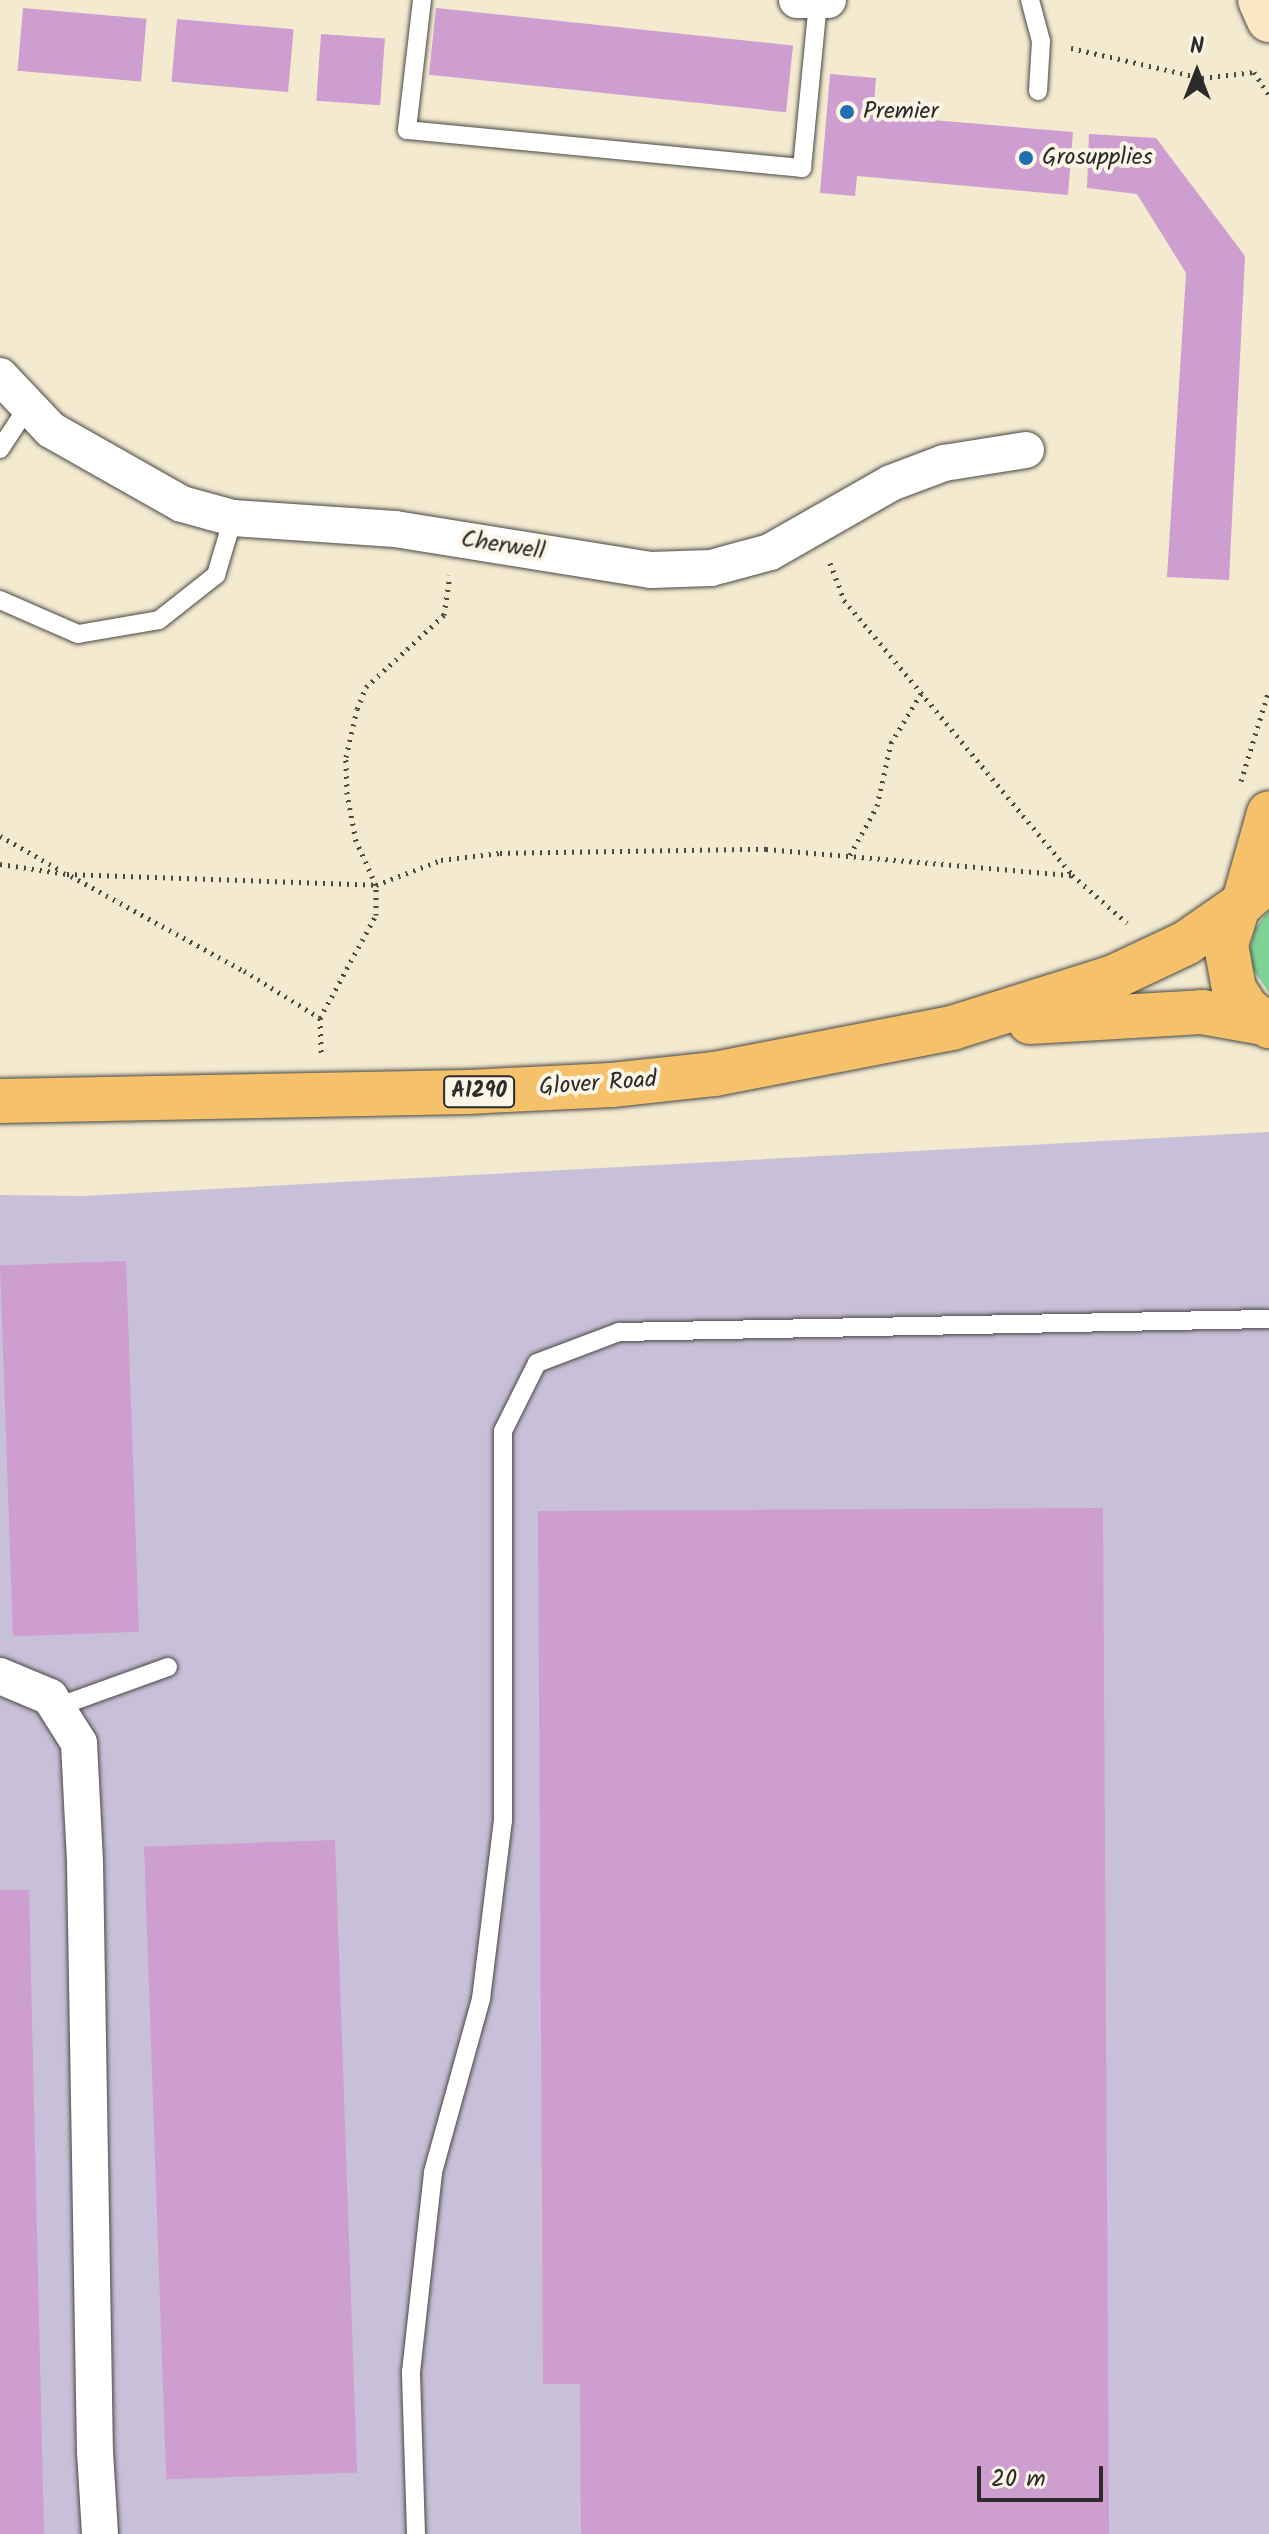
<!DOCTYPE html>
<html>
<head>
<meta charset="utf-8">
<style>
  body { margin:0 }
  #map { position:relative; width:1269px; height:2534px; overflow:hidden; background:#f3ead0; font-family:Kalam,sans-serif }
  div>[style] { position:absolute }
  .industrial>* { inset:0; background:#c8bfd8 }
  .green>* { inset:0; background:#80d395 }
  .building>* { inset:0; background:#cd9ecf; transform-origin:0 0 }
  .path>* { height:5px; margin-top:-2.5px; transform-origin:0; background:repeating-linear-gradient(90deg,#494844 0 2px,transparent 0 8px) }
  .roads { filter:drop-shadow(0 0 2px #494844) drop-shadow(0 0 2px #494844) }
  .lane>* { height:18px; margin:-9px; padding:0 9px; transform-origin:9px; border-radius:9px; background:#fff }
  .street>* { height:36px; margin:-18px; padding:0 18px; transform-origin:18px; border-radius:18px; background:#fff }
  .secondary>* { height:44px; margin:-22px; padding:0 22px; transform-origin:22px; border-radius:22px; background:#fbe6c4 }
  .primary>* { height:44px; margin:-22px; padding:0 22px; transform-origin:22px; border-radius:22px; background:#f5c16b }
  .dots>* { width:22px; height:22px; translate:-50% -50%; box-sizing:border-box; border:4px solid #fcf5e5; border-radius:50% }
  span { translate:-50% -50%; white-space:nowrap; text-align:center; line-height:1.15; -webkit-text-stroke:8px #fcf5e5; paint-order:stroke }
  .shield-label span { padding:2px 6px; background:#fcf5e5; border:2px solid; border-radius:6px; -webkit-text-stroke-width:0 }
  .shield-label { font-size:22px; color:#2b2b2b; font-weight:700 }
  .poi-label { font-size:24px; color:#2b2b2b }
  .left { translate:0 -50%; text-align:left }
  .street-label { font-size:24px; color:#2b2b2b }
  .north { position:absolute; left:1157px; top:32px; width:80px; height:80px; -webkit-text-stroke:6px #fcf5e5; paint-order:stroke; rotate:0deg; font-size:22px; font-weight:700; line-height:32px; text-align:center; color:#2b2b2b }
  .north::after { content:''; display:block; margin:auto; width:28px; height:36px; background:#2b2b2b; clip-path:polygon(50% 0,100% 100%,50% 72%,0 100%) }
  .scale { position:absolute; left:977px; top:2466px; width:126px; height:36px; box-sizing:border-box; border:4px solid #2b2b2b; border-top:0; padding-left:10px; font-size:24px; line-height:28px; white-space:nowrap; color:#2b2b2b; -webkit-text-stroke:6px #fcf5e5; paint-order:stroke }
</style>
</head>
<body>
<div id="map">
  <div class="industrial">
    <div style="clip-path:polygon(1269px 1132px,1269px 2534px,0 2534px,0 1195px,83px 1196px)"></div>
  </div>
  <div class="green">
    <div style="clip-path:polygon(1269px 910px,1269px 993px,1253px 969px,1250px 949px,1255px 929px)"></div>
  </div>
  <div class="building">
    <div style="left:23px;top:8px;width:124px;height:63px;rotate:5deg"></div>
    <div style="left:436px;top:8px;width:359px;height:67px;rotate:6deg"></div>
    <div style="left:177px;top:19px;width:117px;height:63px;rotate:5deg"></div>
    <div style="left:321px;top:34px;width:64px;height:67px;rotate:4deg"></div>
    <div style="clip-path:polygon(830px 74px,876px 78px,873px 115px,1073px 132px,1068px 195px,857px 176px,855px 196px,820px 193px)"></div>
    <div style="clip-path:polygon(1089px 134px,1156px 138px,1245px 256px,1229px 580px,1167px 577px,1186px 273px,1137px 194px,1087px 188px)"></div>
    <div style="left:126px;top:1261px;width:371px;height:126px;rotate:88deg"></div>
    <div style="clip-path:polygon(1103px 1508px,1109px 2534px,581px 2534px,580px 2384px,543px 2384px,538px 1511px)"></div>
    <div style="left:335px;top:1840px;width:633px;height:191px;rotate:88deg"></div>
    <div style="clip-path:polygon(0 1890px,29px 1890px,44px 2534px,0 2534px)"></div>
  </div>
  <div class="path">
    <div style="left:1071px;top:48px;width:134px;rotate:12.9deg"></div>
    <div style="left:1202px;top:78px;width:52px;rotate:-6.6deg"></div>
    <div style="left:1254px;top:72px;width:27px;rotate:57deg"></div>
    <div style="left:830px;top:563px;width:40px;rotate:69deg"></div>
    <div style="left:844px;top:600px;width:357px;rotate:50.3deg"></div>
    <div style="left:1241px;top:781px;width:95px;rotate:-72.9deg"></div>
    <div style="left:0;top:836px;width:71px;rotate:29.4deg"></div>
    <div style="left:850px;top:855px;width:56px;rotate:-61.1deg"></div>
    <div style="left:877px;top:806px;width:65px;rotate:-77.5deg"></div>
    <div style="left:891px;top:743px;width:60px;rotate:-58.7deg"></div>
    <div style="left:0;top:864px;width:68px;rotate:8.5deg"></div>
    <div style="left:67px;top:874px;width:309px;rotate:2deg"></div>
    <div style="left:376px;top:885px;width:70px;rotate:-21deg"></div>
    <div style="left:441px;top:860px;width:59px;rotate:-6.8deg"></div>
    <div style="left:500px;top:853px;width:266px;rotate:-0.9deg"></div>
    <div style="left:766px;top:849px;width:307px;rotate:4.9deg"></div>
    <div style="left:1072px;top:875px;width:73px;rotate:41.1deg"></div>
    <div style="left:71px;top:876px;width:197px;rotate:28.8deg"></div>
    <div style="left:244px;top:971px;width:89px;rotate:31.7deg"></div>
    <div style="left:320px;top:1018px;width:35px;rotate:88deg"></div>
    <div style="left:320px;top:1018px;width:117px;rotate:-61.5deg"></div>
    <div style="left:376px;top:915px;width:30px;rotate:-90deg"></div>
    <div style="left:376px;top:885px;width:48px;rotate:-114.4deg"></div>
    <div style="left:356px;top:841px;width:48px;rotate:-100.8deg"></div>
    <div style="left:347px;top:794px;width:37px;rotate:-92deg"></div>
    <div style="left:346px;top:757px;width:49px;rotate:-77.1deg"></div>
    <div style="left:357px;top:709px;width:24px;rotate:-68deg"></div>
    <div style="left:366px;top:687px;width:106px;rotate:-42.7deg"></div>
    <div style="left:444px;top:615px;width:40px;rotate:-81.5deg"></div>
  </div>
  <div class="roads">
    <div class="lane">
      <div style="left:422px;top:0;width:131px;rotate:96.6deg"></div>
      <div style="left:407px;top:130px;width:397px;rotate:5.5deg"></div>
      <div style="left:802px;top:168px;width:167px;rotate:-84.5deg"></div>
      <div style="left:1030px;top:0;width:42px;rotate:75deg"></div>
      <div style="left:1041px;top:41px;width:50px;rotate:93.4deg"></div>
      <div style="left:0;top:449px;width:49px;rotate:-56.6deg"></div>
      <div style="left:0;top:600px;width:85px;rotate:23.6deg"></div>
      <div style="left:78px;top:634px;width:82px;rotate:-9.8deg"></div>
      <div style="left:159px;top:620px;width:73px;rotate:-38.3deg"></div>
      <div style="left:216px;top:575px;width:59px;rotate:-73.4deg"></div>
      <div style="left:57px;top:1707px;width:118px;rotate:-19.8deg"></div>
      <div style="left:416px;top:2534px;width:162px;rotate:-91.8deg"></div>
      <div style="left:411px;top:2372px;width:201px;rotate:-83.7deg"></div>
      <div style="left:433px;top:2172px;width:180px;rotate:-74.5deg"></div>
      <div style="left:481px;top:1999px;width:179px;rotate:-83deg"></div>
      <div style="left:503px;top:1821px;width:390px;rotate:-90deg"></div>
      <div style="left:503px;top:1431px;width:76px;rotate:-63.4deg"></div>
      <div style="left:537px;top:1363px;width:88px;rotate:-20.7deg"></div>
      <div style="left:619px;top:1332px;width:650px;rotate:-1.15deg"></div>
    </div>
    <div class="street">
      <div style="left:797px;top:0;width:31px"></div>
      <div style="left:0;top:376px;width:74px;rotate:46.6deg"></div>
      <div style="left:51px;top:430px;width:150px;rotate:29.5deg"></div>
      <div style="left:182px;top:504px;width:53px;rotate:15.4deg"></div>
      <div style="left:233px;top:518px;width:162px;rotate:3.9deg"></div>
      <div style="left:395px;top:529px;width:259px;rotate:9.1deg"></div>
      <div style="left:651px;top:570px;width:60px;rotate:-1.9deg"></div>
      <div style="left:711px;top:568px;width:61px;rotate:-15.2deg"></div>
      <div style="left:770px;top:552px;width:139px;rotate:-29.7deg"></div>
      <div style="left:891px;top:483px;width:57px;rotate:-20.7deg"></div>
      <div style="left:944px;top:463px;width:83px;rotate:-9deg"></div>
      <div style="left:0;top:1676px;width:54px;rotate:22.8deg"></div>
      <div style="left:50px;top:1697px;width:54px;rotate:57.8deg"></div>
      <div style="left:79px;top:1743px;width:120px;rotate:87.1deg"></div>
      <div style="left:85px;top:1863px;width:589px;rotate:89.03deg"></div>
      <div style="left:95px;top:2452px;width:82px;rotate:86.5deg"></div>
    </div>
    <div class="secondary">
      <div style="left:1260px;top:0;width:22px;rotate:66deg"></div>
    </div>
    <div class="primary">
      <div style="left:1269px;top:879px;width:42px;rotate:137.9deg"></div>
      <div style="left:1238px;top:907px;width:40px;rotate:108deg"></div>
      <div style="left:1226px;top:945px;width:45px;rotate:79.7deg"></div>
      <div style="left:1234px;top:989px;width:24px;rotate:57deg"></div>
      <div style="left:1247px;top:1009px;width:28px;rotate:38deg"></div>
      <div style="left:1245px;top:898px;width:88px;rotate:-74.2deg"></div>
      <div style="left:1030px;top:1022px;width:172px;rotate:-3.3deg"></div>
      <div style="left:1202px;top:1012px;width:63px;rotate:10.1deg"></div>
      <div style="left:0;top:1101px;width:468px;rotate:-1.1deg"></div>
      <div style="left:468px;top:1092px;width:144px;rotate:-2.8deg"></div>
      <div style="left:612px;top:1085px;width:104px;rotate:-6.1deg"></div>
      <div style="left:715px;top:1074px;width:241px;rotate:-11deg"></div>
      <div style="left:952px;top:1028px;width:170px;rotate:-17.5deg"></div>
      <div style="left:1114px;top:977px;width:80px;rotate:-25.3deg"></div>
      <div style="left:1186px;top:943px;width:63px;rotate:-34.7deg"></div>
    </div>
  </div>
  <div class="dots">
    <div style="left:847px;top:112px;background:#1f6fb2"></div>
    <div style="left:1026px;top:158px;background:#1f6fb2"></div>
  </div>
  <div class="shield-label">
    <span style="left:479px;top:1092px">A1290</span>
  </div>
  <div class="poi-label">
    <span class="left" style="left:863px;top:112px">Premier</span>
    <span class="left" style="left:1042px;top:158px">Grosupplies</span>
  </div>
  <div class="street-label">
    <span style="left:503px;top:546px;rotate:9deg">Cherwell</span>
    <span style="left:598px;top:1084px;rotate:-4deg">Glover Road</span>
  </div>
  <div class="north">N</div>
  <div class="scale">20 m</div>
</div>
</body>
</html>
